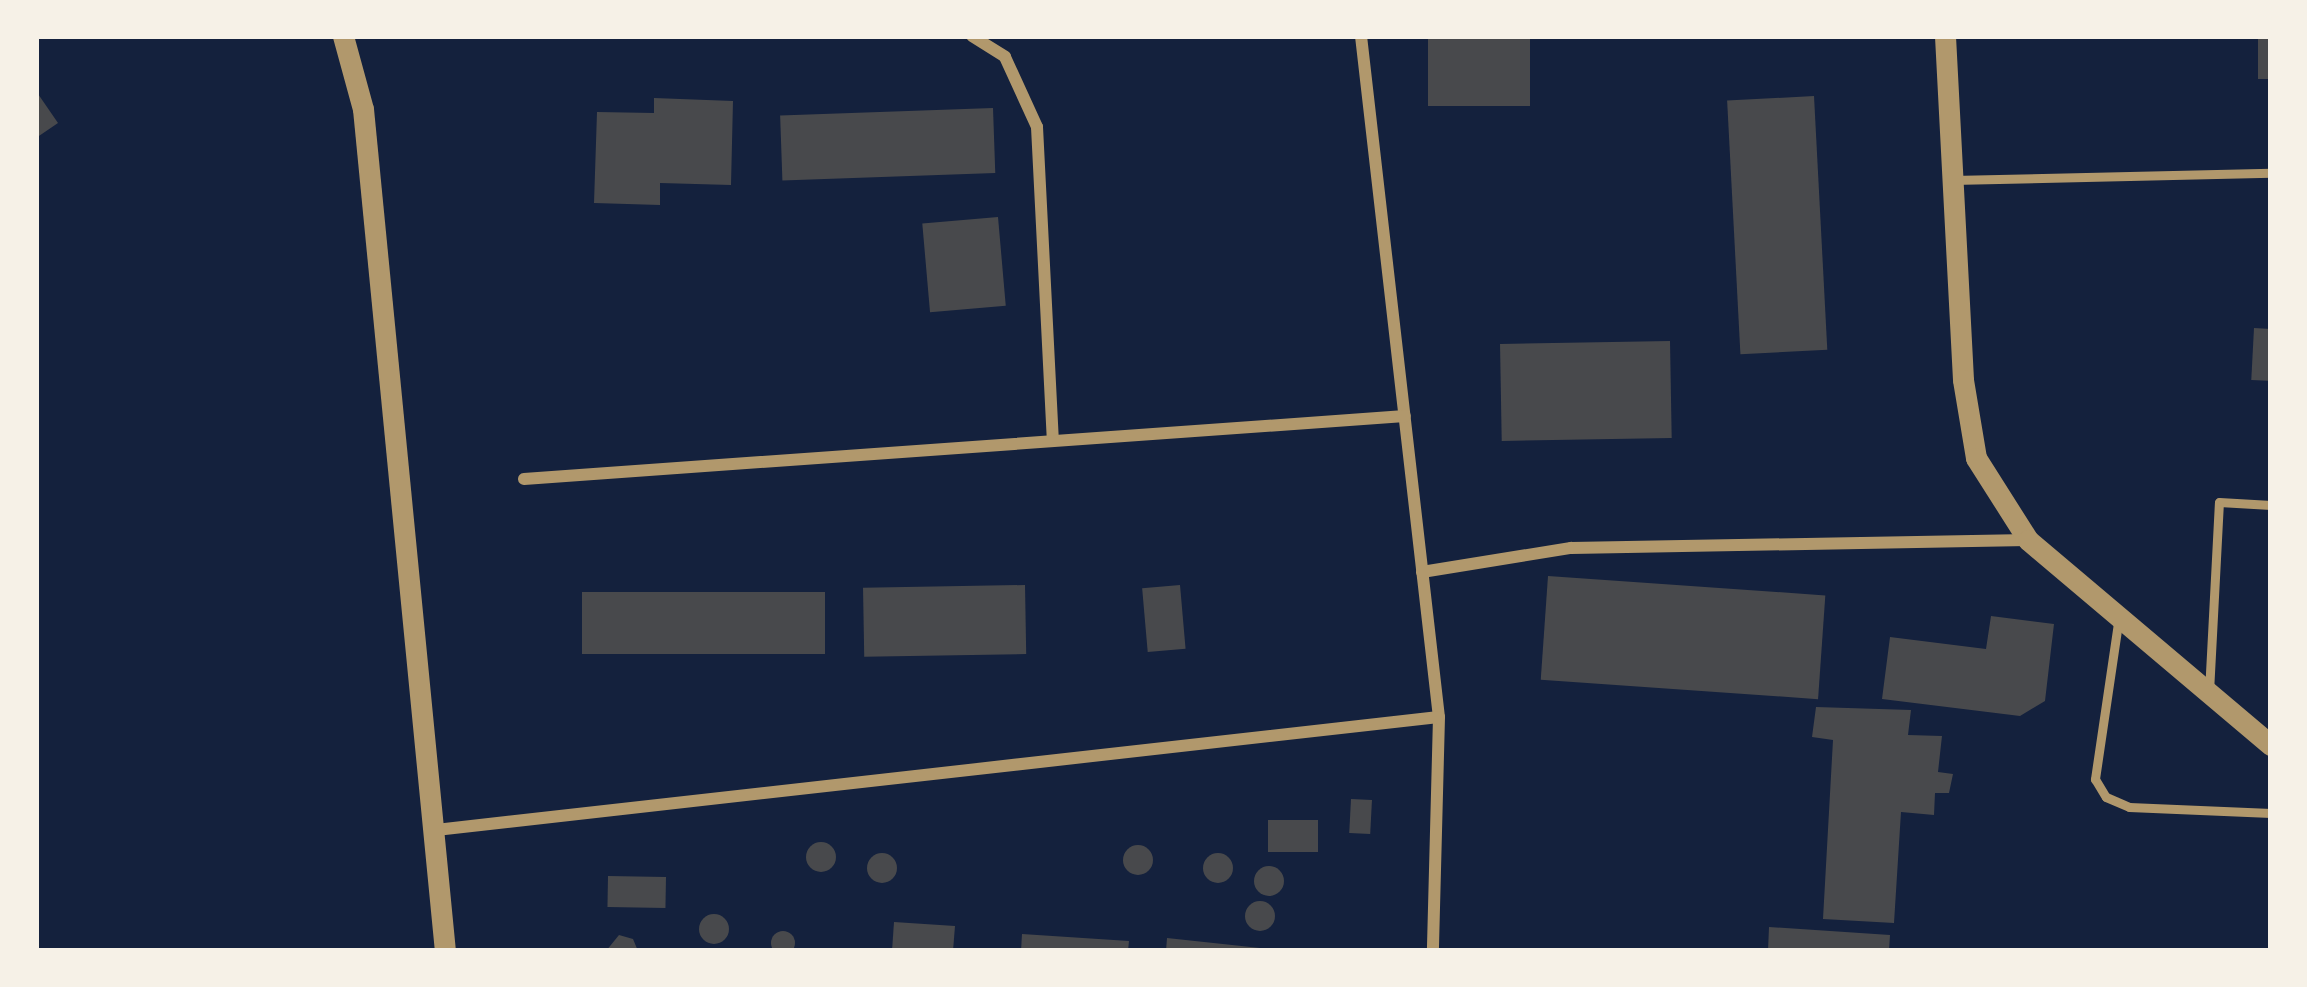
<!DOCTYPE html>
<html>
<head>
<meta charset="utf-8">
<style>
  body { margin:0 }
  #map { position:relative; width:2307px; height:987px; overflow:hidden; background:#14213d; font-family:Mulish,sans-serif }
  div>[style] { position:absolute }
  .building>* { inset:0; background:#48494c; transform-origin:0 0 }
  .round { border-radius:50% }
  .service>* { height:9px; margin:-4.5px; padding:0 4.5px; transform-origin:4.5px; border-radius:4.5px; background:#b1986c }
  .minor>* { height:12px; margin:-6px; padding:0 6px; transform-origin:6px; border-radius:6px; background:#b1986c }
  .tertiary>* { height:21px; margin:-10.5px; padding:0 10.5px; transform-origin:10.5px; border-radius:10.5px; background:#b1986c }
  span { translate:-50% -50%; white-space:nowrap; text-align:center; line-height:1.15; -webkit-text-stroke:10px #f6f1e7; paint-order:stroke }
  .frame { position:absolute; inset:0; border:39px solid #f6f1e7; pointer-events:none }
</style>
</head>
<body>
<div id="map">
  <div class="building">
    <div style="left:1428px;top:36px;width:102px;height:70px"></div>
    <div style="left:2258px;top:36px;width:13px;height:43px"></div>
    <div style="clip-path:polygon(36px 91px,58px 123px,36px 138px)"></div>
    <div style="left:1814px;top:96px;width:254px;height:87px;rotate:87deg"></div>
    <div style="clip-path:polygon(654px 98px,733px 101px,731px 185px,660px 183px,660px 205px,594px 203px,597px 112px,654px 113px)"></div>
    <div style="left:993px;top:108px;width:65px;height:213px;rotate:88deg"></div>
    <div style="left:998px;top:217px;width:89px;height:76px;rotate:85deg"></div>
    <div style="left:2254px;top:328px;width:17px;height:52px;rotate:3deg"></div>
    <div style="left:1670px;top:341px;width:97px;height:170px;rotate:89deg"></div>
    <div style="left:1548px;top:576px;width:278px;height:104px;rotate:4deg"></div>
    <div style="left:1025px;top:585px;width:69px;height:162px;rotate:89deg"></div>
    <div style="left:1180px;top:585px;width:64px;height:38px;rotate:85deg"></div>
    <div style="left:825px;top:592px;width:62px;height:243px;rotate:90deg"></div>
    <div style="clip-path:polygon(1991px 616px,2054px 624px,2045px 701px,2020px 716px,1882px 699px,1890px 637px,1986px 649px)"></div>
    <div style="clip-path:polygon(1816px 707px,1911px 710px,1908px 735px,1942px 736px,1938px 772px,1953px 774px,1949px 793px,1935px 793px,1934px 815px,1901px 812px,1894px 923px,1823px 919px,1833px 740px,1812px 737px)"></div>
    <div style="left:1351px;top:799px;width:21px;height:34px;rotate:3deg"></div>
    <div style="left:1318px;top:820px;width:32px;height:50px;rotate:90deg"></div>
    <div class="round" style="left:806px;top:842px;width:30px;height:30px"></div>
    <div class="round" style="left:1123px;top:845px;width:30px;height:30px"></div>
    <div class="round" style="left:867px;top:853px;width:30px;height:30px"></div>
    <div class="round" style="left:1203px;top:853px;width:30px;height:30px"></div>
    <div class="round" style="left:1254px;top:866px;width:30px;height:30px"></div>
    <div style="left:608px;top:876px;width:58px;height:31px;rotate:1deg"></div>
    <div class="round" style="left:1245px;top:901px;width:30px;height:30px"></div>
    <div class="round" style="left:699px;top:914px;width:30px;height:30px"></div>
    <div style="clip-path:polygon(894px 922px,955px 926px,953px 951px,892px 951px)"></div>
    <div style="clip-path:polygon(1769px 927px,1890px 935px,1889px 951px,1768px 951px)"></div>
    <div class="round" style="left:771px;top:931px;width:24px;height:24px"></div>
    <div style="clip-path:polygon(1022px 934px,1129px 941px,1128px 951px,1021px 951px)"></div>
    <div style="clip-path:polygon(619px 935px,633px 939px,638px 951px,606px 951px)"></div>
    <div style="clip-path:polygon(1167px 938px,1260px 948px,1259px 951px,1166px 951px)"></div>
  </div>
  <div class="service">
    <div style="left:1952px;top:180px;width:319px;rotate:-1.3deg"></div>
    <div style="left:2118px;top:623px;width:158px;rotate:98.4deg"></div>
    <div style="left:2095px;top:779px;width:21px;rotate:59deg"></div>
    <div style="left:2106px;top:797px;width:25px;rotate:23deg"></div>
    <div style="left:2129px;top:807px;width:142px;rotate:2.4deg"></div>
    <div style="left:2209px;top:692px;width:190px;rotate:-87deg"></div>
    <div style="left:2219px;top:502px;width:52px;rotate:3.3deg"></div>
  </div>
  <div class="minor">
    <div style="left:972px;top:36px;width:39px;rotate:32deg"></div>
    <div style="left:1005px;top:57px;width:77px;rotate:65.4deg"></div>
    <div style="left:1037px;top:127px;width:314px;rotate:87.1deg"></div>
    <div style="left:1361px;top:36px;width:685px;rotate:83.47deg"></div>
    <div style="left:1439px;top:717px;width:234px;rotate:91.5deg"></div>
    <div style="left:524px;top:479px;width:883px;rotate:-4.09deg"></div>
    <div style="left:1422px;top:572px;width:151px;rotate:-9.2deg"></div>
    <div style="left:1571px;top:548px;width:457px;rotate:-1deg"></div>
    <div style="left:436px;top:830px;width:1009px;rotate:-6.43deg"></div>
  </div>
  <div class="tertiary">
    <div style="left:343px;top:36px;width:76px;rotate:74.7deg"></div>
    <div style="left:363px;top:109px;width:846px;rotate:84.44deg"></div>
    <div style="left:1945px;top:36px;width:344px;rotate:87deg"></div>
    <div style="left:1963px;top:380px;width:79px;rotate:80.5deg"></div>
    <div style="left:1976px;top:458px;width:97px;rotate:57.6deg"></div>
    <div style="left:2028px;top:540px;width:318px;rotate:40.2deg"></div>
  </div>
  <div class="frame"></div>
</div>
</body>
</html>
